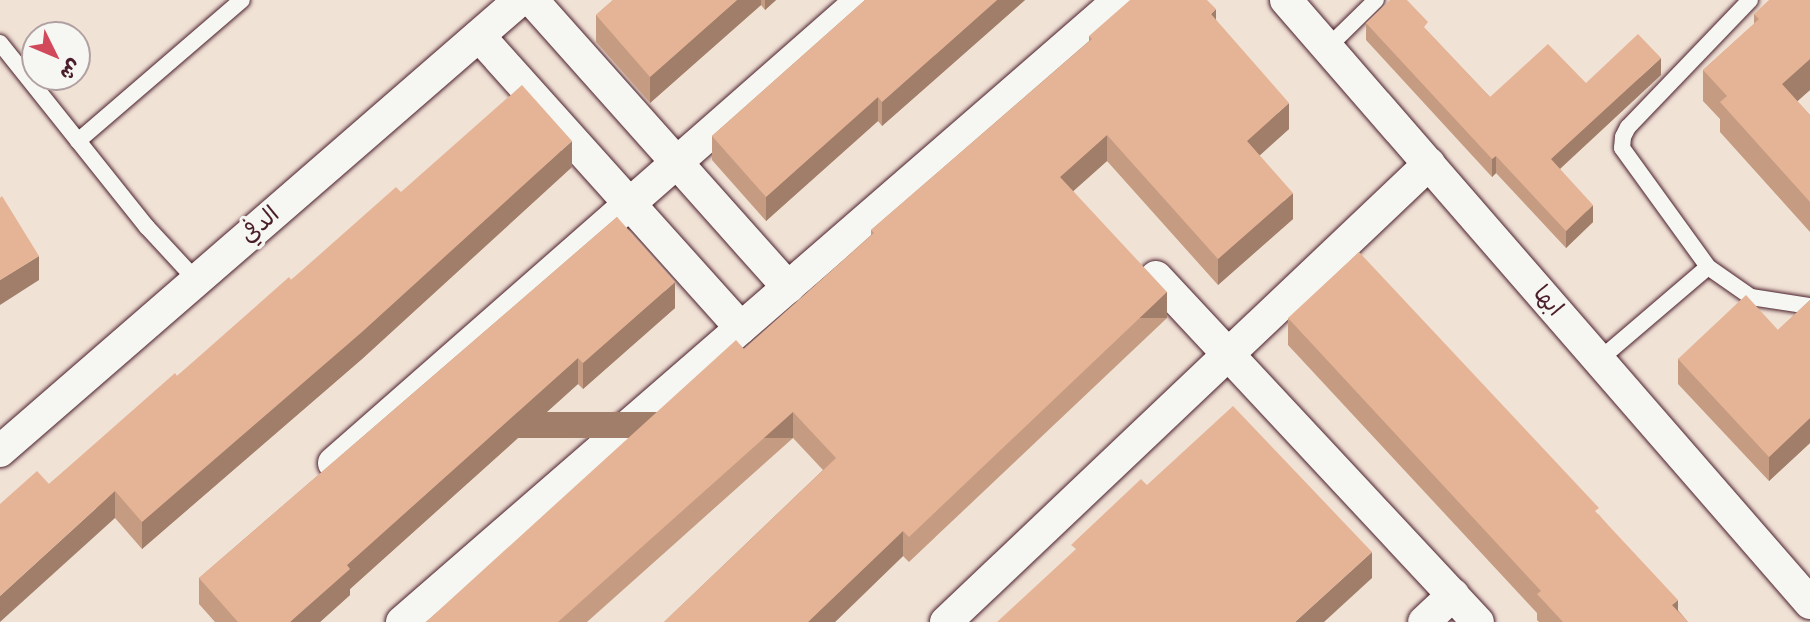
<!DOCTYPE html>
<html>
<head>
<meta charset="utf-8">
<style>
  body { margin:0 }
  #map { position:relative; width:1810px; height:622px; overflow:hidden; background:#f1e2d6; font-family:"Architects Daughter","Playpen Sans Arabic",sans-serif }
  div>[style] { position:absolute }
  .roads { filter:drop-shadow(0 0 2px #4a1f2b) drop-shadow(0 0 2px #4a1f2b) }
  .lane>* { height:16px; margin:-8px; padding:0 8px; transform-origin:8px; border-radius:8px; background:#f6f6f2 }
  .street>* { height:32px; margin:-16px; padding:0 16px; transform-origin:16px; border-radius:16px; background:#f6f6f2 }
  .wall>* { inset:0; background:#c59b81 }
  .shaded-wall>* { inset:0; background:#a07e69; transform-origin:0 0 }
  .building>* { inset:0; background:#e5b496 }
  span { translate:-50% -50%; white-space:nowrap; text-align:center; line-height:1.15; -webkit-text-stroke:7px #f6f6f2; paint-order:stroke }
  .street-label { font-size:23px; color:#4a1f2b }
  .north { position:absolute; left:21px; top:21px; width:70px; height:70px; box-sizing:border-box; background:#f6f6f2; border:2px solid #b1a0a2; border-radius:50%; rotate:133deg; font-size:19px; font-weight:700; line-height:28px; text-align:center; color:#4a1f2b }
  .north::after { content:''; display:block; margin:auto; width:24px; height:32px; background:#d1495b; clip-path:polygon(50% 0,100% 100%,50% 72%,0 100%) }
</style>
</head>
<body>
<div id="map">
  <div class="roads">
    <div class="lane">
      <div style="left:1750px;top:0;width:176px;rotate:133.8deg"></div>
      <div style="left:1628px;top:127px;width:11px;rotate:117deg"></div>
      <div style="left:1623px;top:137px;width:11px;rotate:95deg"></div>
      <div style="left:1622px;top:148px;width:147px;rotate:54.1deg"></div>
      <div style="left:1708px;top:267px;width:52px;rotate:34.9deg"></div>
      <div style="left:1751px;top:297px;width:60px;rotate:8.7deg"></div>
      <div style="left:0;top:43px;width:236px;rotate:51.4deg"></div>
      <div style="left:147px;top:227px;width:72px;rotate:47.2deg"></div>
      <div style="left:1328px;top:47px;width:67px;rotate:-44.4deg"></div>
      <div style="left:78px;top:141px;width:216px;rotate:-40.7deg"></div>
      <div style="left:1599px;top:360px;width:143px;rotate:-40.5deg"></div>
    </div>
    <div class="street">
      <div style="left:532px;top:0;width:385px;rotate:48.3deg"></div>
      <div style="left:1286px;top:0;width:799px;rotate:49.01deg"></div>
      <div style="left:479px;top:36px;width:392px;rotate:48.1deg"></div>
      <div style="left:1156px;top:277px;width:472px;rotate:47deg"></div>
      <div style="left:0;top:451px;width:688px;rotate:-40.94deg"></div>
      <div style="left:334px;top:463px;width:702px;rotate:-41.25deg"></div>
      <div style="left:402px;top:622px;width:949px;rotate:-40.94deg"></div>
      <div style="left:946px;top:622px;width:666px;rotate:-43.48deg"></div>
      <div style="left:1424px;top:622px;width:40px;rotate:-43deg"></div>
    </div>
  </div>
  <div class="wall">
    <div style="clip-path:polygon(613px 0,776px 0,765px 10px,761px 5px,650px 103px,596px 42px,596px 15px)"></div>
    <div style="clip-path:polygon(865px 0,1025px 0,882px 126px,878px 121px,766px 221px,712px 160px,712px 136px)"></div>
    <div style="clip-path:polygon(1810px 0,1810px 90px,1797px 101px,1810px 115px,1810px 232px,1720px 132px,1720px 119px,1703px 101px,1703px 70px,1754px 24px,1754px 14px)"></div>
    <div style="clip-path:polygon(1216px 20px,1289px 129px,1259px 155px,1293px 219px,1218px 285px,1107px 161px,1073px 191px,1167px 318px,909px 562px,903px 556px,835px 622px,664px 622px,823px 470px,793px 438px,587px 622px,426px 622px,744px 349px,871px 235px,871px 230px,1089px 41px,1089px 36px)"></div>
    <div style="clip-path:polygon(1366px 23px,1428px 32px,1490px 97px,1586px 83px,1661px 75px,1560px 169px,1593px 222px,1566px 248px,1496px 173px,1492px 177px,1366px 40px)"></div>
    <div style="clip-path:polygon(572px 167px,362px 359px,142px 549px,115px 518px,49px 484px,291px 280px,401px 192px)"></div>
    <div style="clip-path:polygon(617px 217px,675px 308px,583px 389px,578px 384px,350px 589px,350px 595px,320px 622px,215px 622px,199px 604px,199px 578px)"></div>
    <div style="clip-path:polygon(1810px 300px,1810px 443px,1769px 481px,1678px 384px,1678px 359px,1778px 330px)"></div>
    <div style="clip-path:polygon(1288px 318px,1599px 515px,1688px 622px,1539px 622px,1537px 620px,1537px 613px,1288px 345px)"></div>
  </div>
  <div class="shaded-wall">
    <div style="clip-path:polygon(737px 0,761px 0,761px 5px,650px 103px,650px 77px)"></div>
    <div style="clip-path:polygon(765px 0,776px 0,765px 10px)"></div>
    <div style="clip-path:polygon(997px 0,1025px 0,882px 126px,882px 102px)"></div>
    <div style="clip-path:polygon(1216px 9px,1216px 35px,1211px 14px)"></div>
    <div style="clip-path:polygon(1661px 58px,1661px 75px,1551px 177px,1551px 159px)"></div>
    <div style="clip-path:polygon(1810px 59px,1810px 90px,1782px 115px,1782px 84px)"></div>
    <div style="clip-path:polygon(878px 97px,878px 121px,766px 221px,766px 197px)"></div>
    <div style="clip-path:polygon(1289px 103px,1289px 129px,1247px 167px,1247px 141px)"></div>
    <div style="clip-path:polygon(1107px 135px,1107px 161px,1060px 203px,1060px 177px)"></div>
    <div style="clip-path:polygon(572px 141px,572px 167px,362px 359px,142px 549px,142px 522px)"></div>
    <div style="clip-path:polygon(1496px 156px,1496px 173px,1492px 177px,1492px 159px)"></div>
    <div style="clip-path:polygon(1293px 193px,1293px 219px,1218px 285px,1218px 259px)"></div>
    <div style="clip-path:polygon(1593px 205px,1593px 222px,1566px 248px,1566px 231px)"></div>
    <div style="clip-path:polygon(39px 256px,39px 280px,0 305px,0 280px)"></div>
    <div style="clip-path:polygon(675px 282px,675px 308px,583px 389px,583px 363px)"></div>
    <div style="left:1167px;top:292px;width:26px;height:356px;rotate:90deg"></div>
    <div style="clip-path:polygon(578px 358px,578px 384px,350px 589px,350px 595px,320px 622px,290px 622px,347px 565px)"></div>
    <div style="left:793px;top:412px;width:26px;height:315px;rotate:90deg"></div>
    <div style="clip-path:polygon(1810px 418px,1810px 443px,1769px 481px,1769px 457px)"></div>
    <div style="clip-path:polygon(115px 491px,115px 518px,0 622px,0 596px)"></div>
    <div style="clip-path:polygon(903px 531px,903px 556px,835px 622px,808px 622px)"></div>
    <div style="clip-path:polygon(1372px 552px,1372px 578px,1324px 622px,1295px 622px)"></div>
    <div style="clip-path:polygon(1678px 600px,1678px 622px,1672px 605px)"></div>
  </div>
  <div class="building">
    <div style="clip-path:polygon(613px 0,737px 0,650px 77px,596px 15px)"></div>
    <div style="clip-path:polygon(865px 0,997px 0,882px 102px,878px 97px,766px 197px,712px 136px)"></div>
    <div style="clip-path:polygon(1130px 0,1207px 0,1216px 9px,1211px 14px,1289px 103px,1247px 141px,1293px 193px,1218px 259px,1107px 135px,1060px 177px,1167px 292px,909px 537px,903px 531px,808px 622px,664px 622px,836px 458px,793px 412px,558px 622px,426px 622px,736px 340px,744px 349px,874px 233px,871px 230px,1092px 39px,1089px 36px)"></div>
    <div style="clip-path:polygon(1390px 0,1407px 0,1428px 22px,1424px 27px,1490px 97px,1548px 44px,1586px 83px,1638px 34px,1661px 58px,1551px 159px,1593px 205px,1566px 231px,1496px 156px,1492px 159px,1366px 23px)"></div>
    <div style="clip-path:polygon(1769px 0,1810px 0,1810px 59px,1782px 84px,1810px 115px,1810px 202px,1720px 102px,1727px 96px,1703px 70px,1759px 19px,1754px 14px)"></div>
    <div style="clip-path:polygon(522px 85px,572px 141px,362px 332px,142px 522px,115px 491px,0 596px,0 504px,37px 471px,49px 484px,175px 373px,177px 376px,289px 277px,291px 280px,396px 187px,401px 192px)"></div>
    <div style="clip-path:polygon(2px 196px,39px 256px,0 280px,0 198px)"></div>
    <div style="clip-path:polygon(617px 217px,675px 282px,583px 363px,578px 358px,347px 565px,350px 569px,290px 622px,238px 622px,199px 578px)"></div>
    <div style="clip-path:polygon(1359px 252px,1599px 508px,1595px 511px,1678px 600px,1672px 605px,1688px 622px,1563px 622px,1537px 594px,1541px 591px,1288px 318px)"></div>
    <div style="clip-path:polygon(1746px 295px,1778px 330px,1810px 300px,1810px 418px,1769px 457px,1678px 359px)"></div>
    <div style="clip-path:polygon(1233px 406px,1372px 552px,1295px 622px,997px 622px,1076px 549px,1071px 545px,1141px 479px,1147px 485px)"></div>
  </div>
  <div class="street-label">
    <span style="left:260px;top:225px;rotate:-41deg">الدفي</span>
    <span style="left:1548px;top:301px;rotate:49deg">ابها</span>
  </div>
  <div class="north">ش</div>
</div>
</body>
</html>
